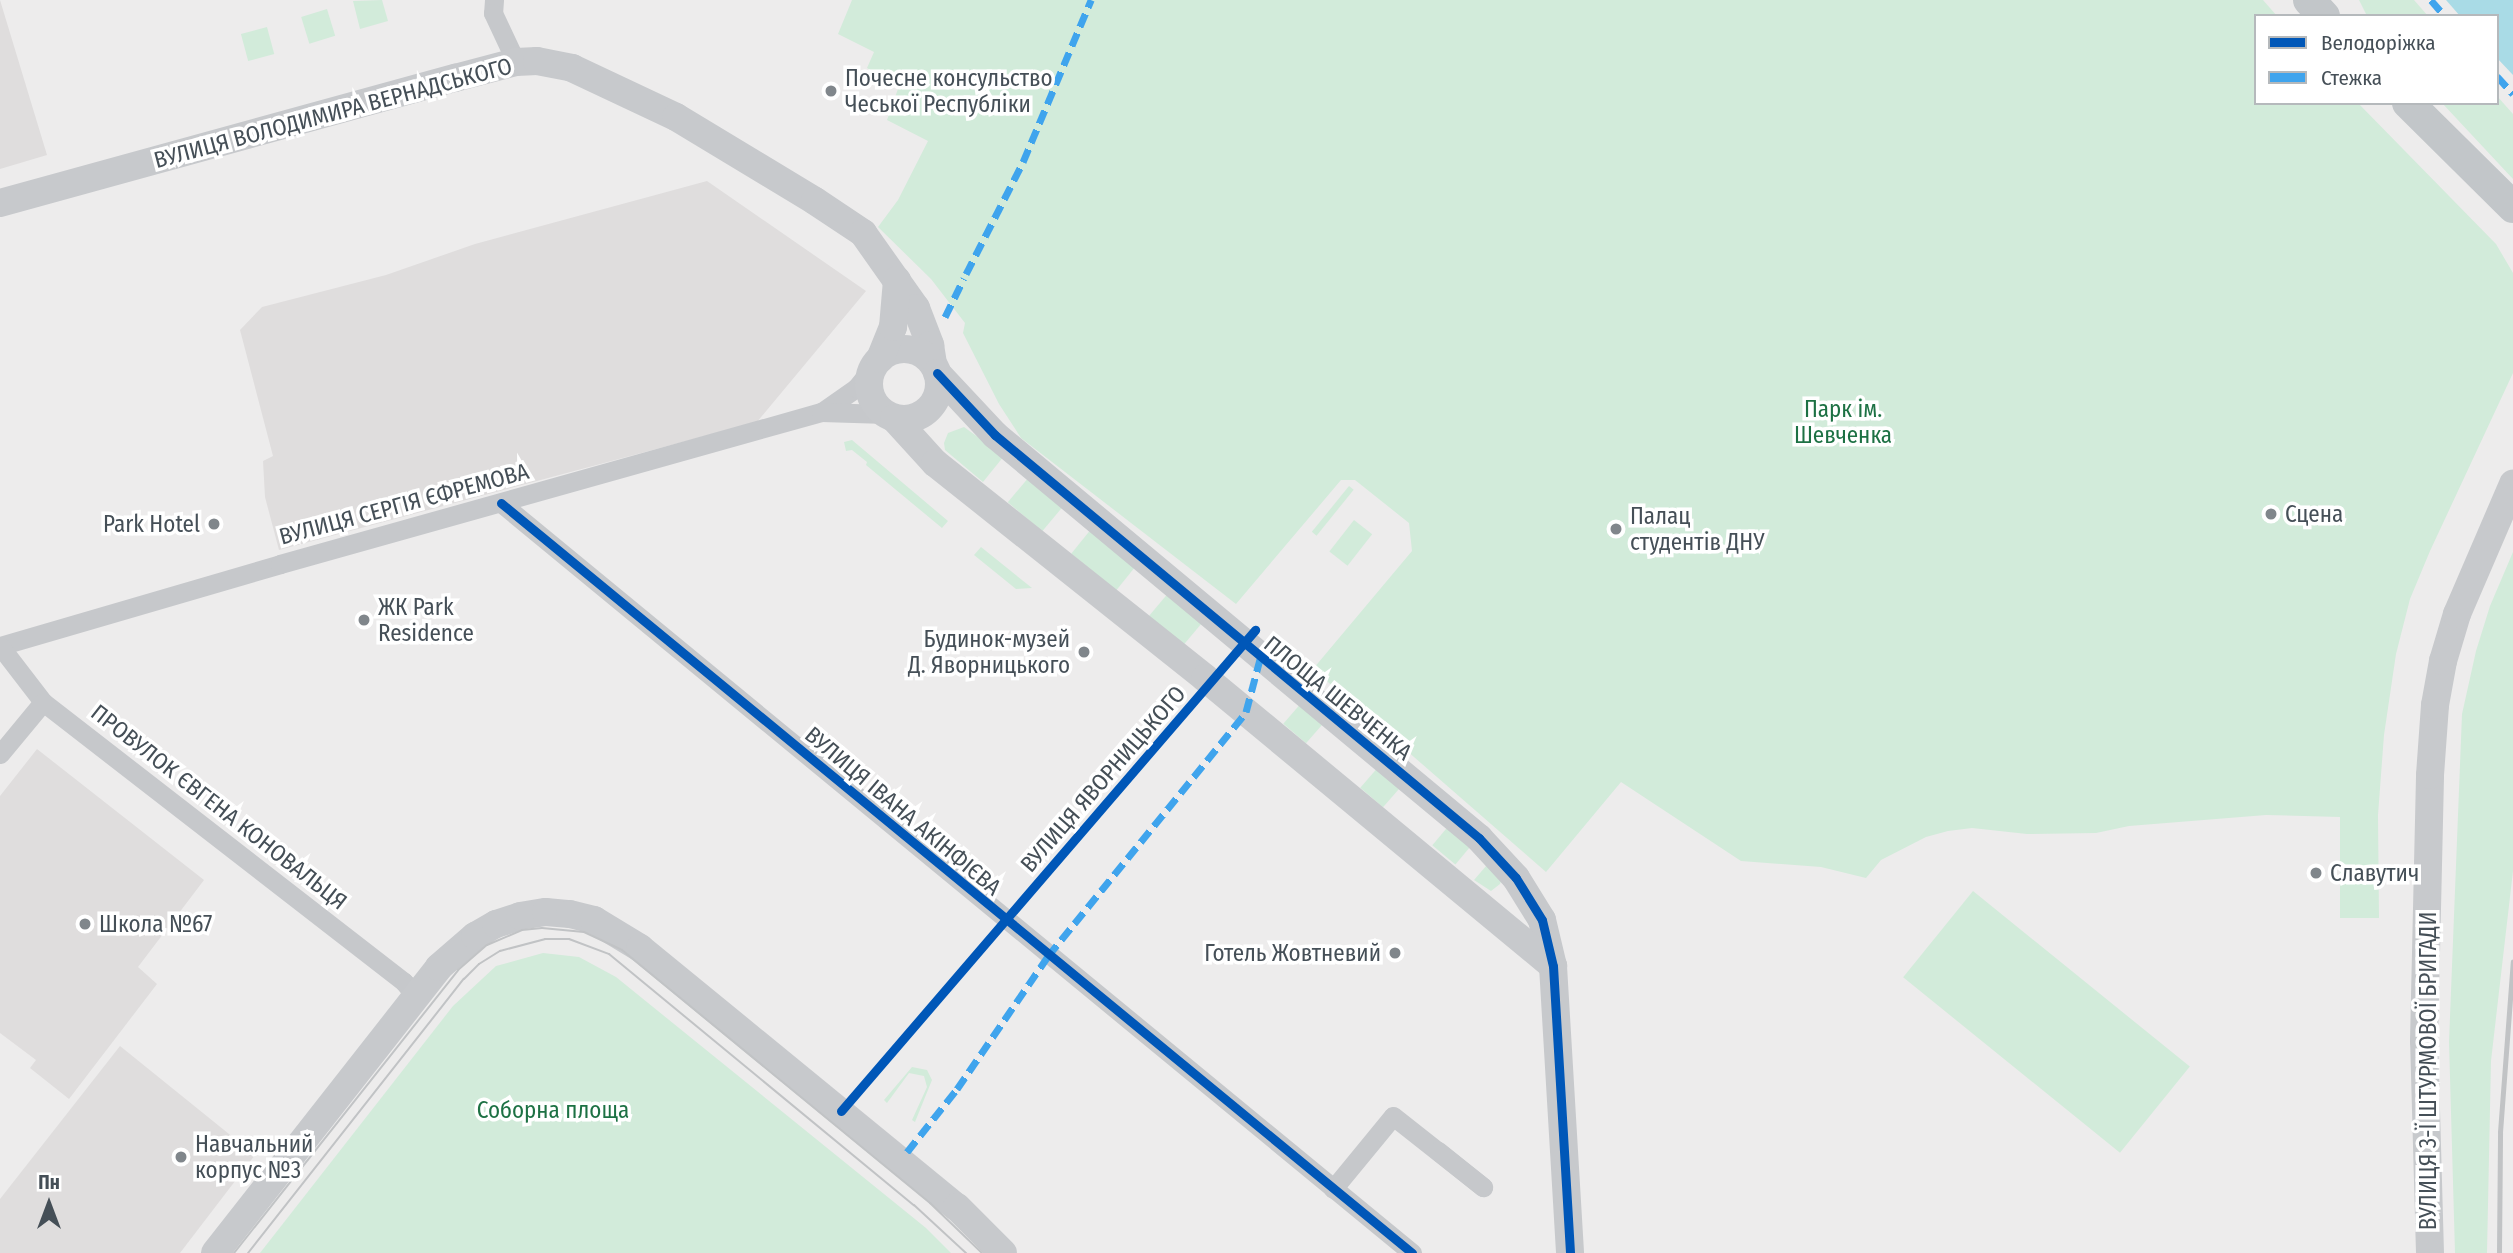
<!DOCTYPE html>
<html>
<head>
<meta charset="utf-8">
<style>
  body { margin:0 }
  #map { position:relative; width:2513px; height:1253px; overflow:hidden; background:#edecec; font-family:"Fira Sans Condensed",sans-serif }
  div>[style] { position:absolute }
  .education>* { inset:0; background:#dfdddd }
  .green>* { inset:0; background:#d2ebda; transform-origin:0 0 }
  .water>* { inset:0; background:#a9dbe6 }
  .street>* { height:19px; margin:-9.5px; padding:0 9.5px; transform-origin:9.5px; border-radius:9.5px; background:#c6c8cb }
  .secondary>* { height:28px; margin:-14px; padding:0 14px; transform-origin:14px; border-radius:14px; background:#c7c9cc }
  .secondary>.ring { margin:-14px; padding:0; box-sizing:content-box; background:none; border:28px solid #c7c9cc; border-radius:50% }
  .primary>* { height:32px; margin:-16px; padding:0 16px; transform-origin:16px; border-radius:16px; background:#c2c6c9 }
  .tram>* { height:2px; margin:-1px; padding:0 1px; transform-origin:1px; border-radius:1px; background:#c1c3c5 }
  .rail>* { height:5px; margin:-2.5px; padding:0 2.5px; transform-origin:2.5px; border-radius:2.5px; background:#c1c3c5 }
  .quiet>* { height:7px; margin-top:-3.5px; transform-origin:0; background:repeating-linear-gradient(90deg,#3fa4ed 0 14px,transparent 0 21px) }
  .cycleway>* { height:9px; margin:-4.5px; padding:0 4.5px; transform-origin:4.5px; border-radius:4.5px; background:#0057b8 }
  .dots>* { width:19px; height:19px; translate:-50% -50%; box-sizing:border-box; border:4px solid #fff; border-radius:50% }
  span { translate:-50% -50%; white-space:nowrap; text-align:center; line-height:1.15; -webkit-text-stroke:7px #fff; paint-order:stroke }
  .poi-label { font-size:23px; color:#454f57 }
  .left { translate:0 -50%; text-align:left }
  .right { translate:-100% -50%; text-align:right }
  .street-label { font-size:23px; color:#454f57 }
  .park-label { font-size:23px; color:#1d7144 }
  .legend { position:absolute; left:2254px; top:14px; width:245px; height:91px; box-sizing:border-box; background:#fff; border:2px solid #b5b9bc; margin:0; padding:9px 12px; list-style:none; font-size:21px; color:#454f57 }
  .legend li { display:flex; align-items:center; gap:14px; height:35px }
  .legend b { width:35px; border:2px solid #b5b9bc }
  .north { position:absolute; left:14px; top:1169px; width:70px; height:70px; -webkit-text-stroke:5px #fff; paint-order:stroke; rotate:0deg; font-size:19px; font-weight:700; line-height:28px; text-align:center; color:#454f57 }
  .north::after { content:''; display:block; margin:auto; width:24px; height:32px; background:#454f57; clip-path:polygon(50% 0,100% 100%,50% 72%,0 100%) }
</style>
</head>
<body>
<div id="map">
  <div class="education">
    <div style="clip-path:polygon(0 0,47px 155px,0 169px)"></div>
    <div style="clip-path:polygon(707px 181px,866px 291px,757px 422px,279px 550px,265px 497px,263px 461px,273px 456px,240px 330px,262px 307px,386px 275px,475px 244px)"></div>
    <div style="clip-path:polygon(37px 749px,204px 880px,138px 967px,157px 984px,69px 1099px,30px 1068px,36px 1060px,0 1033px,0 796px)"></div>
    <div style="clip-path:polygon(120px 1046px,255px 1155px,180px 1253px,0 1253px,0 1199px)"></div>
  </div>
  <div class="green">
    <div style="clip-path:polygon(382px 0,388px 21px,360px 29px,353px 1px)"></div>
    <div style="clip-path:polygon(852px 0,2263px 0,2277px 16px,2256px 16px,2256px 103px,2358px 103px,2496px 244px,2513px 273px,2513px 373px,2430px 551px,2410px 599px,2396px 654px,2384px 735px,2378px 815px,2379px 918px,2340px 918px,2340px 817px,2266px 815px,2129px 826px,2096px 833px,2027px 834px,1972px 828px,1948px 831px,1926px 837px,1881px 860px,1866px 878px,1821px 867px,1741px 861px,1621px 782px,1546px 872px,1313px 669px,1412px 551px,1409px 523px,1355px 480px,1341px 480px,1236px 604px,1021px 438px,999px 404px,963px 333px,965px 323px,931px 279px,878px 227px,898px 200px,928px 141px,887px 120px,899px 86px,867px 68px,874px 52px,838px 34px)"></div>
    <div style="clip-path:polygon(2359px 0,2414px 0,2428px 16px,2367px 16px)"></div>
    <div style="left:327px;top:9px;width:28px;height:27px;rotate:73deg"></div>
    <div style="left:267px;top:27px;width:28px;height:27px;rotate:75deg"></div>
    <div style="clip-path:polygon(2497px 96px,2513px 114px,2513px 179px,2442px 103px,2497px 103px)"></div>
    <div style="clip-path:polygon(964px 427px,1004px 456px,983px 482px,945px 450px,944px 443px,948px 433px)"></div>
    <div style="clip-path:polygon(852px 440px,948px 521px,942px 528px,866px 465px,867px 462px,852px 450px,846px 451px,844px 442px)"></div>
    <div style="left:1029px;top:477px;width:45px;height:33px;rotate:40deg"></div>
    <div style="left:1349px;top:486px;width:6px;height:59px;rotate:39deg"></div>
    <div style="left:1354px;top:520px;width:23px;height:40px;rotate:38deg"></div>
    <div style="left:1092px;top:528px;width:58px;height:33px;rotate:39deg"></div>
    <div style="clip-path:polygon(981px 547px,1032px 588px,1016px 589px,974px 555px)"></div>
    <div style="clip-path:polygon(2513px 552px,2513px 871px,2491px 1061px,2487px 1253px,2455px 1253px,2449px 1042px,2462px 714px,2476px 651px,2490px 606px)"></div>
    <div style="left:1170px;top:591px;width:45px;height:33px;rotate:40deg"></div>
    <div style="left:1303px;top:701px;width:30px;height:30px;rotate:41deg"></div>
    <div style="left:1380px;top:765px;width:30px;height:30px;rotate:41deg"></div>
    <div style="left:1451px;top:823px;width:30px;height:29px;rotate:40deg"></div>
    <div style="clip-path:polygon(1493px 858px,1503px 875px,1500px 884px,1491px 891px,1474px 880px)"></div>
    <div style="left:1973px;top:891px;width:279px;height:111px;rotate:39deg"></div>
    <div style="clip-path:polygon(543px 953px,579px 957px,616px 977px,926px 1228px,951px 1253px,260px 1253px,453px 1006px,496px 966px)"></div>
    <div style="clip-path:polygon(912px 1067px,927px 1070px,932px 1080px,915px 1122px,912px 1120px,927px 1087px,924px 1076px,909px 1073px,887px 1103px,884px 1100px)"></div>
  </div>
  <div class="water">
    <div style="clip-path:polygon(2446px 0,2513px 0,2513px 75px,2497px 58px,2497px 16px,2460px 16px)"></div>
  </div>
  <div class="street">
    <div style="left:494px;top:0;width:13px;rotate:94deg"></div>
    <div style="left:493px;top:13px;width:54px;rotate:64.9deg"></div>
    <div style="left:823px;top:411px;width:40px;rotate:-34.9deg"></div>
    <div style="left:856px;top:388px;width:28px;rotate:-51deg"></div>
    <div style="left:501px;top:503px;width:1180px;rotate:39.46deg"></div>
    <div style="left:0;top:646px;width:292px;rotate:-16.3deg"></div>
    <div style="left:280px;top:564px;width:562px;rotate:-15.69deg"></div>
    <div style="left:821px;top:412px;width:65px;rotate:1.8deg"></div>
    <div style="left:0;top:646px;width:71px;rotate:52.5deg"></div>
    <div style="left:43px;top:702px;width:457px;rotate:37.8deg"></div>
    <div style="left:404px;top:982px;width:19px;rotate:51deg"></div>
    <div style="left:0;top:754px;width:67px;rotate:-50.4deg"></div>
    <div style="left:1333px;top:1189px;width:94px;rotate:-50.6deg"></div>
    <div style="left:1393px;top:1116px;width:115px;rotate:38.3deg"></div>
    <div style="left:1483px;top:1187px;width:58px;rotate:-141.3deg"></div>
  </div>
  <div class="secondary">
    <div style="left:0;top:203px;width:472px;rotate:-15.4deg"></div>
    <div style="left:455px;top:78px;width:63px;rotate:-14.7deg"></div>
    <div style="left:516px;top:62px;width:21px;rotate:-3deg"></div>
    <div style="left:537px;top:61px;width:36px;rotate:11deg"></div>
    <div style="left:572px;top:68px;width:115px;rotate:25.2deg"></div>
    <div style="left:676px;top:117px;width:162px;rotate:31.1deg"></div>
    <div style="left:815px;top:201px;width:58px;rotate:33.7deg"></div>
    <div style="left:863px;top:233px;width:92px;rotate:54.8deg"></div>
    <div style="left:916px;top:308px;width:40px;rotate:69deg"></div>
    <div style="left:930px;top:345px;width:19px;rotate:81deg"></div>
    <div class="ring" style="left:869px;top:349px;width:42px;height:42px"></div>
    <div style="left:880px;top:359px;width:35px;rotate:-68deg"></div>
    <div style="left:893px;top:327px;width:47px;rotate:-85.1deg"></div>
    <div style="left:937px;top:373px;width:85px;rotate:46.9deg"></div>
    <div style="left:995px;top:435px;width:630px;rotate:39.78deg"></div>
    <div style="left:1479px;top:838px;width:54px;rotate:47.2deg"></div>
    <div style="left:1516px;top:878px;width:49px;rotate:58.2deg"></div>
    <div style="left:1542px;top:920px;width:47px;rotate:76.6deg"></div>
    <div style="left:1553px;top:966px;width:288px;rotate:86.6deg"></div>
    <div style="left:894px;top:418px;width:61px;rotate:47.7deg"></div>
    <div style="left:935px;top:463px;width:345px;rotate:38.5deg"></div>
    <div style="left:1205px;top:678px;width:452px;rotate:39.6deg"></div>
    <div style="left:215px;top:1253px;width:363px;rotate:-51.9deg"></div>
    <div style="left:439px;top:967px;width:48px;rotate:-40.7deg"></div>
    <div style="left:475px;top:936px;width:24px;rotate:-30deg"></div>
    <div style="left:496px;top:924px;width:25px;rotate:-18deg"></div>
    <div style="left:520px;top:916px;width:26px;rotate:-9deg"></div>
    <div style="left:546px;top:912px;width:24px;rotate:5deg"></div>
    <div style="left:570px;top:914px;width:25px;rotate:14deg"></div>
    <div style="left:594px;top:920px;width:54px;rotate:31.3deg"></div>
    <div style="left:640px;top:948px;width:409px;rotate:39.3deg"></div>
    <div style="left:957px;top:1207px;width:65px;rotate:45deg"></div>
    <div style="left:2430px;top:1253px;width:212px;rotate:-91.6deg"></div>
    <div style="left:2424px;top:1041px;width:266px;rotate:-88.7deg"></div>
    <div style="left:2430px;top:775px;width:70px;rotate:-85.9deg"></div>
    <div style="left:2435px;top:705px;width:45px;rotate:-79.7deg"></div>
    <div style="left:2443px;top:661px;width:49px;rotate:-73.4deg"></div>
    <div style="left:2457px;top:614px;width:142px;rotate:-66.7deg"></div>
  </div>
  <div class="primary">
    <div style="left:2309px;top:0;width:22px;rotate:47deg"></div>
    <div style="left:2408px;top:103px;width:148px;rotate:44.7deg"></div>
  </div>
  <div class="tram">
    <div style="left:234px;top:1253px;width:361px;rotate:-51.6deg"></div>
    <div style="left:458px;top:970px;width:38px;rotate:-41deg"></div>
    <div style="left:487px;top:945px;width:38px;rotate:-23deg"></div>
    <div style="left:522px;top:930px;width:20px;rotate:-6deg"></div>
    <div style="left:542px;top:928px;width:42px;rotate:5.4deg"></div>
    <div style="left:584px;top:932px;width:42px;rotate:25.3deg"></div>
    <div style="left:622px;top:950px;width:399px;rotate:39.4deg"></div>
    <div style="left:930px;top:1203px;width:72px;rotate:43.9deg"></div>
    <div style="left:248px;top:1253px;width:349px;rotate:-51.8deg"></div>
    <div style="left:464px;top:979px;width:21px;rotate:-45deg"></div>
    <div style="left:479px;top:964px;width:25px;rotate:-32deg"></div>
    <div style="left:500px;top:951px;width:47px;rotate:-14.9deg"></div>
    <div style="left:545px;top:939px;width:24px"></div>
    <div style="left:569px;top:939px;width:43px;rotate:20.6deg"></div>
    <div style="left:609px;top:954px;width:395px;rotate:39.5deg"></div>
    <div style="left:914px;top:1205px;width:71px;rotate:42.7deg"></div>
  </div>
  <div class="rail">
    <div style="left:2499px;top:1253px;width:121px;rotate:-89.5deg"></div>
    <div style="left:2500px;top:1132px;width:171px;rotate:-85.7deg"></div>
  </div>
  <div class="quiet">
    <div style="left:2431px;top:0;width:21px;rotate:49deg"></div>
    <div style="left:2497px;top:76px;width:24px;rotate:48deg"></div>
    <div style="left:966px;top:274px;width:126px;rotate:-63deg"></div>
    <div style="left:1023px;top:162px;width:176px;rotate:-67.2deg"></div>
    <div style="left:945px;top:317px;width:43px;rotate:-64deg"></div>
    <div style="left:907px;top:1152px;width:80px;rotate:-51.6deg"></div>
    <div style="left:957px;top:1089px;width:161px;rotate:-55.6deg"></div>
    <div style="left:1048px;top:956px;width:314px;rotate:-50.9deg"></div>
    <div style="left:1246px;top:712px;width:55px;rotate:-75.2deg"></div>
  </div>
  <div class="cycleway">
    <div style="left:937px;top:373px;width:85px;rotate:46.9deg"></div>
    <div style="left:995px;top:435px;width:630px;rotate:39.78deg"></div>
    <div style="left:1479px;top:838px;width:54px;rotate:47.2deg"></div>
    <div style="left:1516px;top:878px;width:49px;rotate:58.2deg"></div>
    <div style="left:1542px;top:920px;width:47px;rotate:76.6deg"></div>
    <div style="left:1553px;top:966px;width:288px;rotate:86.6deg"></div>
    <div style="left:501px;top:503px;width:1180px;rotate:39.46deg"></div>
    <div style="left:841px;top:1111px;width:635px;rotate:-49.28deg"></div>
  </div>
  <div class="dots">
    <div style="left:831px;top:91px;background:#80868b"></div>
    <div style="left:2271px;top:514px;background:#80868b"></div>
    <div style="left:214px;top:524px;background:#80868b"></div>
    <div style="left:1616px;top:529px;background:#80868b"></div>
    <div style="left:364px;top:620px;background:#80868b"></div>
    <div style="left:1084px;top:652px;background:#80868b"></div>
    <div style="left:2316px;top:873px;background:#80868b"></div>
    <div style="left:85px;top:924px;background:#80868b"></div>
    <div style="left:1395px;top:953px;background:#80868b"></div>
    <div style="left:181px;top:1157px;background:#80868b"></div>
  </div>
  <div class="poi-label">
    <span class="left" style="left:845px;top:91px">Почесне консульство<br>Чеської Республіки</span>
    <span class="left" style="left:2285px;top:514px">Сцена</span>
    <span class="left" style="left:1630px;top:529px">Палац<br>студентів ДНУ</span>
    <span class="right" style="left:200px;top:524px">Park Hotel</span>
    <span class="left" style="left:378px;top:620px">ЖК Park<br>Residence</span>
    <span class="right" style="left:1070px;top:652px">Будинок-музей<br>Д. Яворницького</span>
    <span class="left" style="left:2330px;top:873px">Славутич</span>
    <span class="left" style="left:99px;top:924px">Школа №67</span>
    <span class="right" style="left:1381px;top:953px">Готель Жовтневий</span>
    <span class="left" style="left:195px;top:1157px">Навчальний<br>корпус №3</span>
  </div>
  <div class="street-label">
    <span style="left:333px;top:113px;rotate:-15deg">ВУЛИЦЯ ВОЛОДИМИРА ВЕРНАДСЬКОГО</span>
    <span style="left:404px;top:504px;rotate:-15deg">ВУЛИЦЯ СЕРГІЯ ЄФРЕМОВА</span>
    <span style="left:1338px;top:698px;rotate:39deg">ПЛОЩА ШЕВЧЕНКА</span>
    <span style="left:1103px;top:779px;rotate:-49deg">ВУЛИЦЯ ЯВОРНИЦЬКОГО</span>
    <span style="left:219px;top:807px;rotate:38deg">ПРОВУЛОК ЄВГЕНА КОНОВАЛЬЦЯ</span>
    <span style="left:903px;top:811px;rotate:40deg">ВУЛИЦЯ ІВАНА АКІНФІЄВА</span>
    <span style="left:2428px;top:1071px;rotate:-90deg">ВУЛИЦЯ 3-Ї ШТУРМОВОЇ БРИГАДИ</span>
  </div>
  <div class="park-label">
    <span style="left:1843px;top:422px">Парк iм.<br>Шевченка</span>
    <span style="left:553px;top:1110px">Соборна площа</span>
  </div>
  <ul class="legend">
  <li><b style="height:9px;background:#0057b8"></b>Велодоріжка</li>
  <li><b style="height:9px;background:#3fa4ed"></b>Стежка</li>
  </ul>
  <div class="north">Пн</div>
</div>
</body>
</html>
